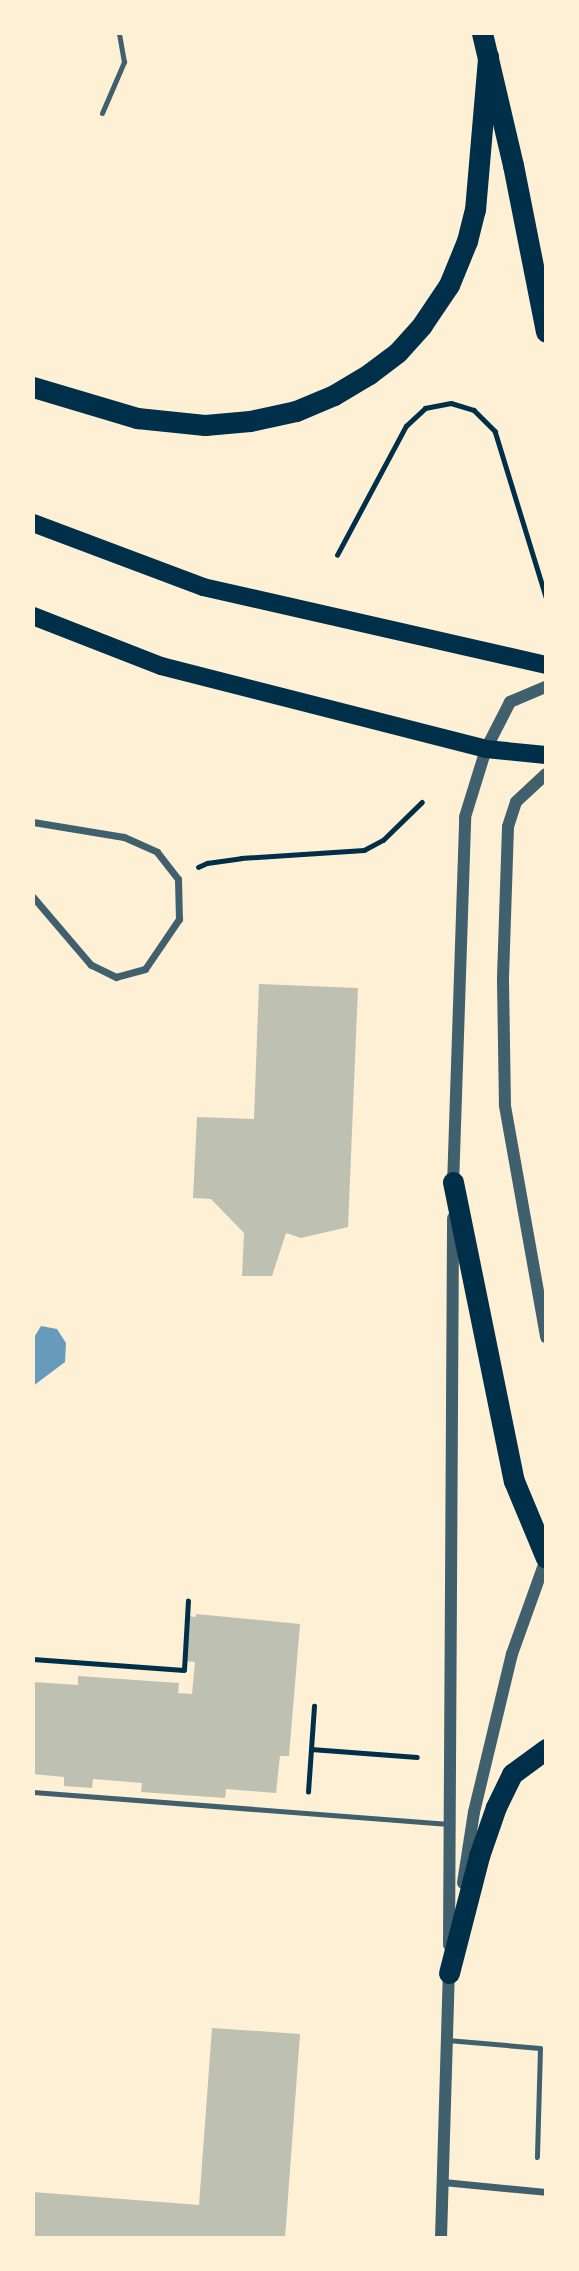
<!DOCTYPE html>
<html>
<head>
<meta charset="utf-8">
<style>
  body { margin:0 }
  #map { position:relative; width:579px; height:2271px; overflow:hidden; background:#fdf0d5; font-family:"Libre Baskerville",serif }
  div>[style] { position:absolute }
  .water>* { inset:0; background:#669bbc }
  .building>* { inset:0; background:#bec0b2 }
  .path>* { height:4.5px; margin:-2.25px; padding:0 2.25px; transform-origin:2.25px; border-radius:2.25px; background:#003049 }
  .service>* { height:5px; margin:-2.5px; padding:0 2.5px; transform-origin:2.5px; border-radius:2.5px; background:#3f606c }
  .minor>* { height:7px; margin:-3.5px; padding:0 3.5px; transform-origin:3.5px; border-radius:3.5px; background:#3f606c }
  .tertiary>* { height:12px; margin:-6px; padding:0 6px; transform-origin:6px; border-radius:6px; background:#3f606c }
  .primary>* { height:18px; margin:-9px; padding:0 9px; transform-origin:9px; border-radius:9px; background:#003049 }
  .motorway>* { height:21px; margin:-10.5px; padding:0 10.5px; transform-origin:10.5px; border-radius:10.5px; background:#003049 }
  span { translate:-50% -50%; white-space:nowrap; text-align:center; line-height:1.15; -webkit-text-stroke:6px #fdf0d5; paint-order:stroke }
  .frame { position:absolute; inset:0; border:35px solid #fdf0d5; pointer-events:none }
</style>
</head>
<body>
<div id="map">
  <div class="water">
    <div style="clip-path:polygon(41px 1326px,57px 1329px,66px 1343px,65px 1362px,33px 1386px,33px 1339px)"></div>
  </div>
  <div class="building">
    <div style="clip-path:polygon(259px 984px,358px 988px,348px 1227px,301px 1238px,286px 1233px,272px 1276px,242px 1276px,244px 1233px,211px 1199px,193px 1198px,197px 1117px,254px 1119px)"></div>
    <div style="clip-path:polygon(196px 1614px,300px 1624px,289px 1756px,280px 1756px,276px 1793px,226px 1789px,225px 1798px,141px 1792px,142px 1783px,93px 1779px,92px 1788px,64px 1786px,64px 1777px,33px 1774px,33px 1682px,78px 1685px,78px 1676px,179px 1683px,178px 1693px,192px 1694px,195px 1662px,185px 1661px,188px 1616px,196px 1617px)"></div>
    <div style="clip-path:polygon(212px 2028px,300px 2034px,285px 2238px,33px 2238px,33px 2192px,199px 2205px)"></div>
  </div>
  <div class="path">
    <div style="left:337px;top:555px;width:146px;rotate:-61.9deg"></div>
    <div style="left:406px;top:426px;width:26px;rotate:-43deg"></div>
    <div style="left:425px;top:408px;width:26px;rotate:-11deg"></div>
    <div style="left:451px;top:403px;width:24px;rotate:17deg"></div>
    <div style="left:474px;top:410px;width:30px;rotate:45deg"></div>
    <div style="left:495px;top:431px;width:174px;rotate:72.9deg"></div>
    <div style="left:198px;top:867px;width:10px;rotate:-24deg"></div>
    <div style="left:207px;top:863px;width:34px;rotate:-8deg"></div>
    <div style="left:241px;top:858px;width:123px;rotate:-3.7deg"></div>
    <div style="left:364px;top:850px;width:21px;rotate:-28deg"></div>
    <div style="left:383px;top:840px;width:54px;rotate:-44.3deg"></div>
    <div style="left:33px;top:1659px;width:151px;rotate:4.2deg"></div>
    <div style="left:184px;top:1670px;width:69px;rotate:-86.7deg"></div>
    <div style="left:311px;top:1749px;width:106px;rotate:4.3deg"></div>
    <div style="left:308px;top:1792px;width:86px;rotate:-86deg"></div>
  </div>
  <div class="service">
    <div style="left:102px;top:113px;width:56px;rotate:-66.7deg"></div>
    <div style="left:124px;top:62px;width:29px;rotate:-100deg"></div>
    <div style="left:33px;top:1792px;width:417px;rotate:4.4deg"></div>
    <div style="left:447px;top:2040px;width:93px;rotate:4.9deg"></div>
    <div style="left:540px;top:2048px;width:109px;rotate:91.6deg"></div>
  </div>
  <div class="minor">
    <div style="left:33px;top:822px;width:92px;rotate:9.4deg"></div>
    <div style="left:124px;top:837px;width:36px;rotate:24deg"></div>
    <div style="left:157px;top:852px;width:34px;rotate:52deg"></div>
    <div style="left:178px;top:879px;width:40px;rotate:88.6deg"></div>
    <div style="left:179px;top:919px;width:60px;rotate:124.2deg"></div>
    <div style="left:145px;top:969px;width:30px;rotate:165deg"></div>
    <div style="left:116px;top:977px;width:28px;rotate:-154deg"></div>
    <div style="left:91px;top:965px;width:89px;rotate:-130.5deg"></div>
    <div style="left:443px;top:2182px;width:103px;rotate:5.5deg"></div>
  </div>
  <div class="tertiary">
    <div style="left:546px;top:774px;width:41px;rotate:137deg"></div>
    <div style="left:516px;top:802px;width:26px;rotate:108deg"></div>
    <div style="left:508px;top:827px;width:153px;rotate:91.9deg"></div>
    <div style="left:503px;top:980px;width:126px;rotate:89.1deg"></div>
    <div style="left:505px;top:1106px;width:235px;rotate:79.9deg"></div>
    <div style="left:453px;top:1186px;width:369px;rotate:-88.1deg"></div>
    <div style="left:465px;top:817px;width:71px;rotate:-72.8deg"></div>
    <div style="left:486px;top:749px;width:53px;rotate:-62.9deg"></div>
    <div style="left:510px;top:702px;width:39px;rotate:-23deg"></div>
    <div style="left:463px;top:1883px;width:72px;rotate:-81.2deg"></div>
    <div style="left:474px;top:1812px;width:163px;rotate:-76.5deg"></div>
    <div style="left:512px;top:1654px;width:101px;rotate:-70.3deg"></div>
    <div style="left:449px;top:1945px;width:727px;rotate:-89.68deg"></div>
    <div style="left:441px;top:2238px;width:271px;rotate:-88.3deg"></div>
  </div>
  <div class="primary">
    <div style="left:33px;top:523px;width:182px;rotate:20.6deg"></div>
    <div style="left:203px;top:587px;width:352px;rotate:12.8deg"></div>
    <div style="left:33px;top:616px;width:137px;rotate:21.3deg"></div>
    <div style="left:161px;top:666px;width:335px;rotate:14.3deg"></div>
    <div style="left:486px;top:749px;width:60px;rotate:5.7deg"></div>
  </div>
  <div class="motorway">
    <div style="left:482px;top:33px;width:136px;rotate:76.8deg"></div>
    <div style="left:513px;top:165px;width:170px;rotate:78.8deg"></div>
    <div style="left:33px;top:387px;width:109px;rotate:16.6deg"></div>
    <div style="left:137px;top:418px;width:68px;rotate:5.9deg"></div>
    <div style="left:205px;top:425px;width:45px;rotate:-5.1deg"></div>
    <div style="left:250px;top:421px;width:47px;rotate:-12.3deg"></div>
    <div style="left:296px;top:411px;width:41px;rotate:-22.8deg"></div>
    <div style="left:334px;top:395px;width:41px;rotate:-31deg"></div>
    <div style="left:369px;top:374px;width:36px;rotate:-37deg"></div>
    <div style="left:398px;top:352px;width:36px;rotate:-48deg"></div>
    <div style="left:422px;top:325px;width:48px;rotate:-56deg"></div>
    <div style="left:449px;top:285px;width:48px;rotate:-67.8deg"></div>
    <div style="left:467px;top:241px;width:32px;rotate:-76deg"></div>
    <div style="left:475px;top:210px;width:154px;rotate:-85.1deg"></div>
    <div style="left:453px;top:1182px;width:305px;rotate:78.5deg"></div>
    <div style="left:514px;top:1481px;width:83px;rotate:67.4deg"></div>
    <div style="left:449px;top:1973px;width:121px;rotate:-75.6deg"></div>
    <div style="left:479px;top:1856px;width:52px;rotate:-70.9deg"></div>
    <div style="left:496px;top:1807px;width:37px;rotate:-64deg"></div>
    <div style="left:512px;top:1774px;width:42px;rotate:-36.3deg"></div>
  </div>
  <div class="frame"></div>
</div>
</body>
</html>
